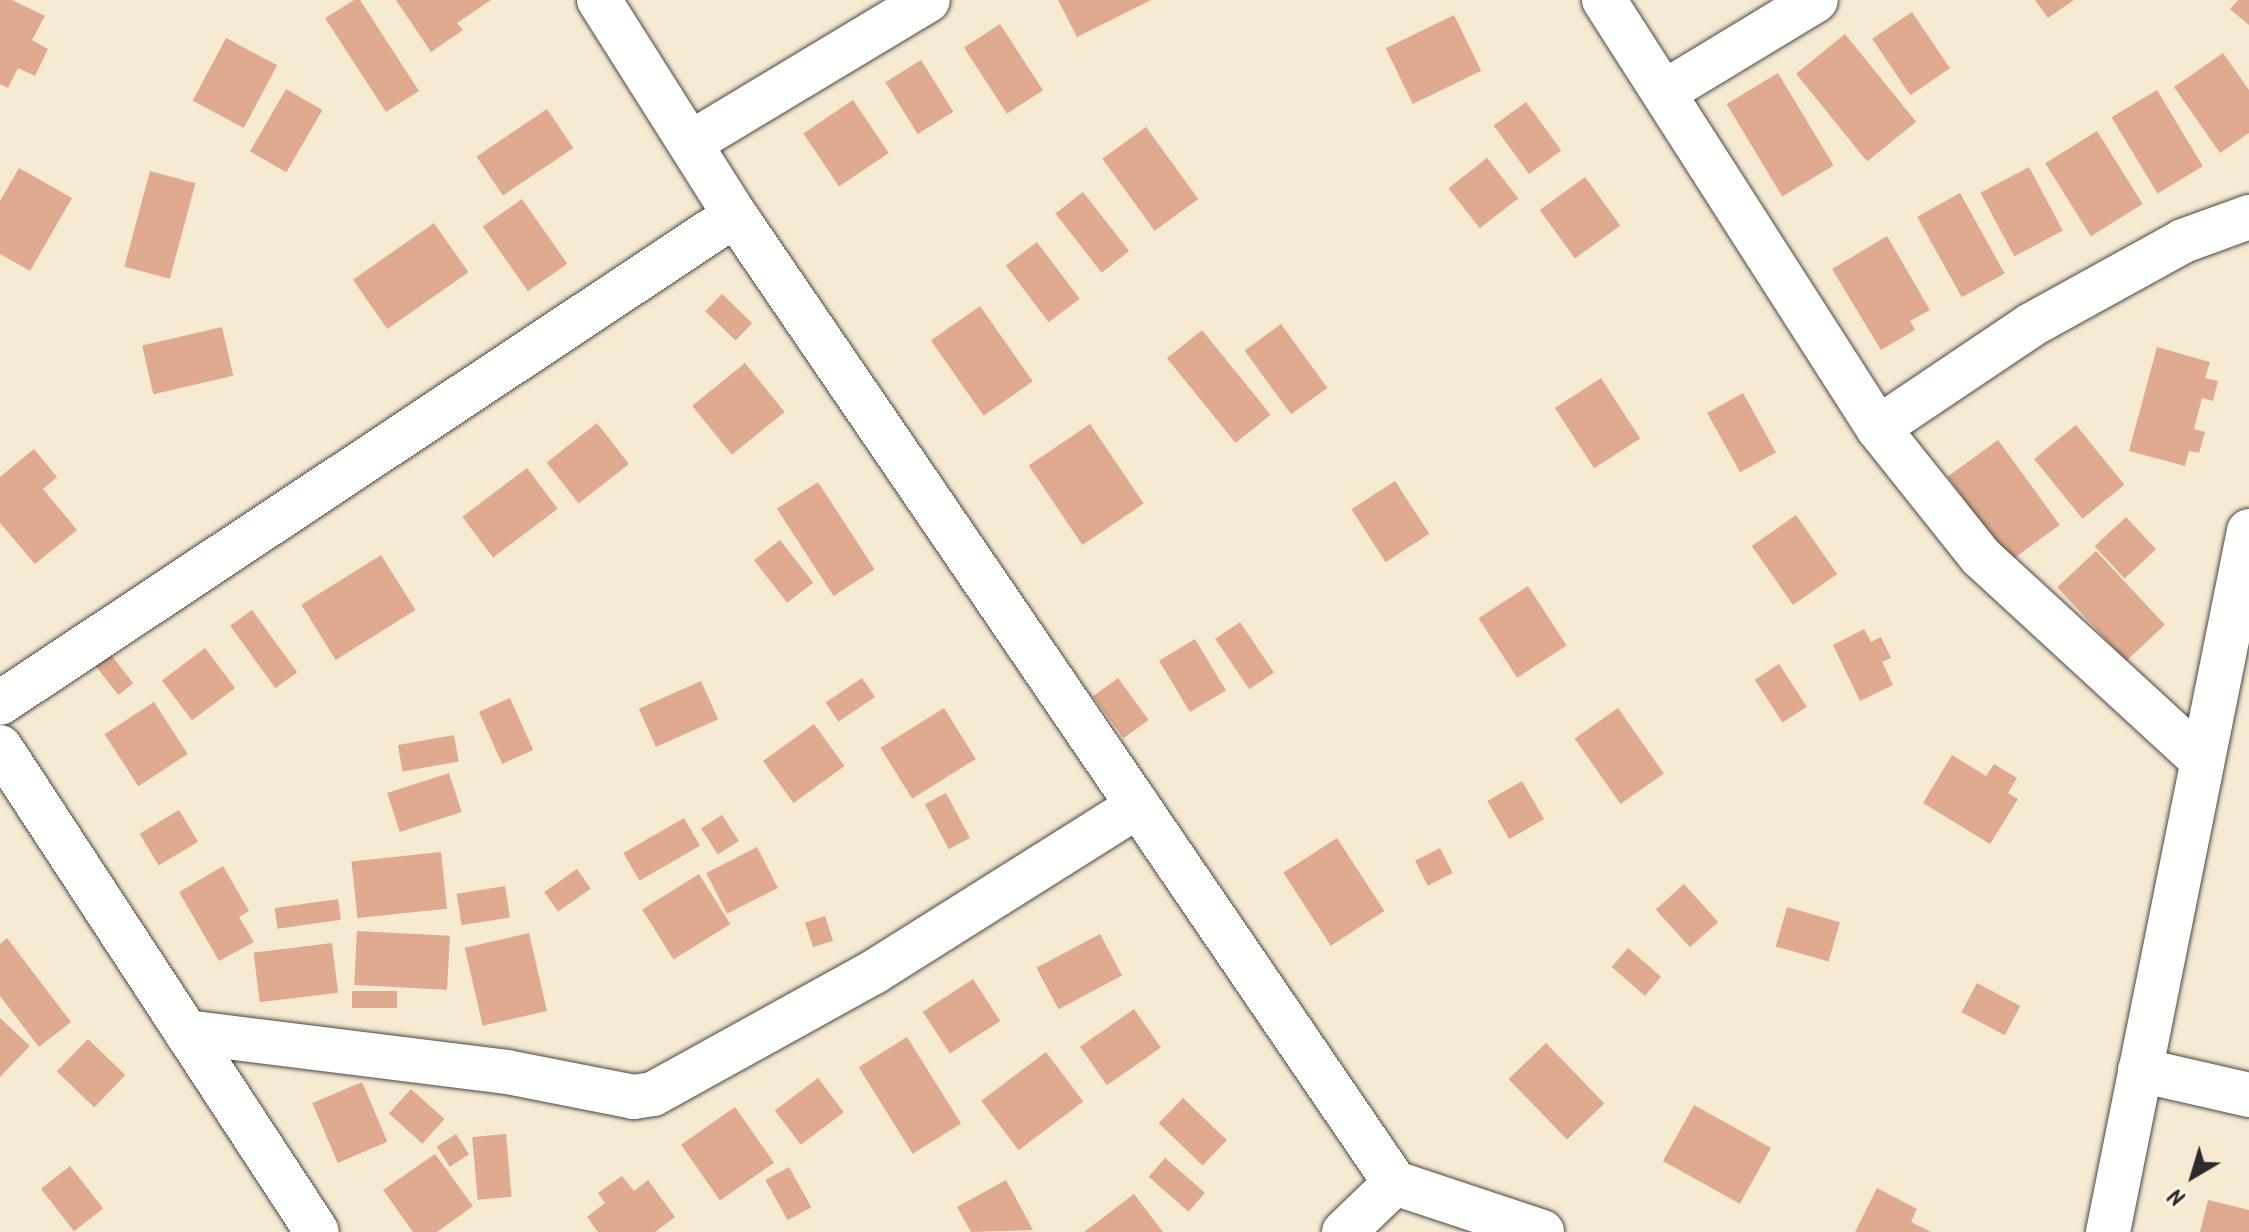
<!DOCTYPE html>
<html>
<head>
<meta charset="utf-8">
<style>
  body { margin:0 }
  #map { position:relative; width:2249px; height:1232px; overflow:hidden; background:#f7ead3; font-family:Kalam,sans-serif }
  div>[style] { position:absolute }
  .building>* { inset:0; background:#e0aa8f; transform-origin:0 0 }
  .roads { filter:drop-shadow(0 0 2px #4a4844) drop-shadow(0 0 2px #4a4844) }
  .minor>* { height:44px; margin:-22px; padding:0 22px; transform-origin:22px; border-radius:22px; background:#fff }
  span { translate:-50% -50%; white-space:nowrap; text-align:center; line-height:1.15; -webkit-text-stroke:6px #fcf5e5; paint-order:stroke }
  .north { position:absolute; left:2153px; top:1136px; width:80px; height:80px; -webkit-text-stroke:6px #fcf5e5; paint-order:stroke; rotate:218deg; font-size:22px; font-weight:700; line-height:32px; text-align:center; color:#2b2b2b }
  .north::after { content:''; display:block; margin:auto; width:28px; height:36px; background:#2b2b2b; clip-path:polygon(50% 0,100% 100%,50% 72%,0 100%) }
</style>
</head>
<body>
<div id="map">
  <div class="building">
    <div style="clip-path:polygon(0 0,12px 0,45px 16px,32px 40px,48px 49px,35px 76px,18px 68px,8px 88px,0 84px)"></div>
    <div style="clip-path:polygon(354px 0,360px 0,419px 91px,386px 112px,325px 18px)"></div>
    <div style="clip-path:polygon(396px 0,491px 0,457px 23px,463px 30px,431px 52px)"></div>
    <div style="clip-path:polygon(1058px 0,1151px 0,1077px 37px)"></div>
    <div style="clip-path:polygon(2035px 0,2074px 0,2048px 18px)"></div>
    <div style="clip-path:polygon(2238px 0,2249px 0,2249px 25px,2230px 9px)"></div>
    <div style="left:1912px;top:12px;width:68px;height:48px;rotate:56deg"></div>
    <div style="left:1454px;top:15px;width:62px;height:76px;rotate:64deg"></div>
    <div style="left:1000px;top:24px;width:79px;height:43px;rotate:57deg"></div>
    <div style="left:1845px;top:34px;width:113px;height:63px;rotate:51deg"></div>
    <div style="left:226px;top:38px;width:58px;height:71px;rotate:28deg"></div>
    <div style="clip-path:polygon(2223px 53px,2249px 90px,2249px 133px,2220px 153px,2174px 87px)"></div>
    <div style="left:921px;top:60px;width:61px;height:42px;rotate:58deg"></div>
    <div style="left:1778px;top:73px;width:108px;height:60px;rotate:59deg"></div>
    <div style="left:286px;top:89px;width:42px;height:72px;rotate:30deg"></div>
    <div style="left:2157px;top:90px;width:89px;height:53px;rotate:59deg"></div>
    <div style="left:853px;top:100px;width:64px;height:60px;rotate:56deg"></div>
    <div style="left:1526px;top:102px;width:60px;height:40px;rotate:54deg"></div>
    <div style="left:547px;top:109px;width:47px;height:85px;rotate:56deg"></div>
    <div style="left:1146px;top:127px;width:89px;height:54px;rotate:54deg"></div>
    <div style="left:2097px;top:131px;width:86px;height:61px;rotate:58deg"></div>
    <div style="left:1487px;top:158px;width:51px;height:49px;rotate:52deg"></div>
    <div style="left:2029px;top:167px;width:72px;height:55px;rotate:62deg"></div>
    <div style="clip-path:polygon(19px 168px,72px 198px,30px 271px,0 254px,0 201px)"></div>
    <div style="left:150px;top:171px;width:47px;height:99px;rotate:15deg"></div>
    <div style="left:1585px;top:177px;width:60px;height:56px;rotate:54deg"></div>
    <div style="left:1083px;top:192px;width:75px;height:35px;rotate:52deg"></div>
    <div style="left:1960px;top:193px;width:92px;height:49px;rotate:61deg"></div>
    <div style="left:522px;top:199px;width:79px;height:48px;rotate:55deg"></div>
    <div style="left:434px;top:223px;width:60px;height:99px;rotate:55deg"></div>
    <div style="clip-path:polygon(1887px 236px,1930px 310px,1910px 321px,1915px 330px,1881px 350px,1832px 269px)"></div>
    <div style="left:1037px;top:242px;width:71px;height:39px;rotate:53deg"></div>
    <div style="left:722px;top:294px;width:42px;height:24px;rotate:44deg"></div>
    <div style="left:980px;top:306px;width:92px;height:60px;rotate:55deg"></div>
    <div style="left:1281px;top:324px;width:79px;height:45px;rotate:54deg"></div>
    <div style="left:222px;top:327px;width:50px;height:82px;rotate:77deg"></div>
    <div style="left:1202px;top:330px;width:109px;height:45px;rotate:51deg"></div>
    <div style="clip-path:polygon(2157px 347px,2210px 362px,2205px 378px,2218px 381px,2213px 401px,2202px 398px,2194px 429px,2205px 432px,2199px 453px,2189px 451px,2185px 466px,2129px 451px)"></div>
    <div style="left:745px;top:363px;width:63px;height:68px;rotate:51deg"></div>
    <div style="left:1601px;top:378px;width:72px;height:55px;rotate:57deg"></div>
    <div style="left:1743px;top:393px;width:68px;height:41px;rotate:61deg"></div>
    <div style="left:597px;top:423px;width:52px;height:64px;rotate:52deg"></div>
    <div style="left:1090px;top:424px;width:96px;height:74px;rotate:56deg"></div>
    <div style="left:2076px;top:425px;width:77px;height:54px;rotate:51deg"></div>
    <div style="left:1998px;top:440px;width:105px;height:62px;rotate:54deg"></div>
    <div style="clip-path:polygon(34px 449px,57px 477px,43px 489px,77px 530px,35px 564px,0 523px,0 477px)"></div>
    <div style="left:527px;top:468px;width:51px;height:81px;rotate:53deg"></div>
    <div style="left:1395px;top:481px;width:63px;height:52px;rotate:57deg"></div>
    <div style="left:818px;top:482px;width:104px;height:49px;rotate:57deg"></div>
    <div style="left:1796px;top:515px;width:72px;height:54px;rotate:55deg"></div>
    <div style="left:2126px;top:517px;width:44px;height:43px;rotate:47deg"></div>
    <div style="left:780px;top:540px;width:54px;height:33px;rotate:52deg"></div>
    <div style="left:2096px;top:551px;width:101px;height:53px;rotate:47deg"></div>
    <div style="left:381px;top:555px;width:65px;height:94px;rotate:58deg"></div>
    <div style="left:1528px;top:586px;width:71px;height:59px;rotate:57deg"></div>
    <div style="left:252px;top:610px;width:77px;height:27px;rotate:54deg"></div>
    <div style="left:1240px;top:622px;width:61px;height:30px;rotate:56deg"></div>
    <div style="clip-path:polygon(1864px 629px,1871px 642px,1881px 637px,1891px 658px,1882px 662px,1893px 685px,1860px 701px,1833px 645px)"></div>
    <div style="left:1195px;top:639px;width:60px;height:42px;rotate:59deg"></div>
    <div style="left:205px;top:648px;width:50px;height:54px;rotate:53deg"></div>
    <div style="left:108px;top:651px;width:41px;height:19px;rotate:52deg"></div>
    <div style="left:1779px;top:664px;width:51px;height:29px;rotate:57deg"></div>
    <div style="left:862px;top:678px;width:23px;height:44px;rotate:56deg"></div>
    <div style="left:1118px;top:678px;width:52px;height:31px;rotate:54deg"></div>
    <div style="left:701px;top:681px;width:42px;height:68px;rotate:66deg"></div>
    <div style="left:510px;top:698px;width:57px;height:34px;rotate:66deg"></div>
    <div style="left:154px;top:702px;width:62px;height:59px;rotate:57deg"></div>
    <div style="left:944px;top:708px;width:60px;height:75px;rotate:58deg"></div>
    <div style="left:1618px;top:708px;width:80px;height:53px;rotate:55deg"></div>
    <div style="left:814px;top:724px;width:52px;height:63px;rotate:54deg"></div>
    <div style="left:454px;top:735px;width:27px;height:57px;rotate:80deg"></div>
    <div style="clip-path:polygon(1952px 755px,1986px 776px,1994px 764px,2017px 778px,2008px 793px,2018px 799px,1990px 844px,1923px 803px)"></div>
    <div style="left:449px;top:773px;width:41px;height:65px;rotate:72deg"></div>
    <div style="left:1522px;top:781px;width:44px;height:40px;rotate:60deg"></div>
    <div style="left:946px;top:793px;width:51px;height:24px;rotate:62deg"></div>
    <div style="left:179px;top:810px;width:37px;height:46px;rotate:59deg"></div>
    <div style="left:722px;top:815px;width:31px;height:25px;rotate:57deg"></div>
    <div style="left:684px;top:818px;width:32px;height:70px;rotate:60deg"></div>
    <div style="left:1337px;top:838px;width:87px;height:64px;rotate:57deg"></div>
    <div style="left:757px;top:847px;width:46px;height:57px;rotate:63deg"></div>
    <div style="left:1440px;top:848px;width:28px;height:28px;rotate:63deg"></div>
    <div style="left:441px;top:852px;width:57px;height:90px;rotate:84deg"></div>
    <div style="clip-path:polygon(223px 866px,249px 911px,239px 917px,254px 942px,219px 961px,179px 892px)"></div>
    <div style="left:577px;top:869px;width:24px;height:40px;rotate:55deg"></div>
    <div style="left:699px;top:874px;width:59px;height:67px;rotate:58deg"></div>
    <div style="left:1684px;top:884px;width:51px;height:38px;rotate:48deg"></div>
    <div style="left:505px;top:886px;width:32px;height:49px;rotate:81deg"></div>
    <div style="left:338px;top:899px;width:21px;height:64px;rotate:82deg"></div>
    <div style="left:1787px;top:907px;width:55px;height:41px;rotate:16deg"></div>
    <div style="left:825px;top:916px;width:26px;height:21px;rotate:72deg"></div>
    <div style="left:357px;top:931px;width:93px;height:54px;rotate:3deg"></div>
    <div style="left:529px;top:933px;width:80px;height:66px;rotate:77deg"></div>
    <div style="left:1100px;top:934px;width:47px;height:72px;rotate:62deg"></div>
    <div style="clip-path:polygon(7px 938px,71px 1022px,39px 1047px,0 996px,0 944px)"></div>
    <div style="left:332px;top:943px;width:50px;height:79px;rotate:83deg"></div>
    <div style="left:1628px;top:948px;width:44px;height:25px;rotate:41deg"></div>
    <div style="left:973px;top:979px;width:50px;height:60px;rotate:57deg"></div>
    <div style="left:1977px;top:983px;width:49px;height:33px;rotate:28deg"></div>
    <div style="left:397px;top:991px;width:17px;height:45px;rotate:90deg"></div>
    <div style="left:1134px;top:1009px;width:47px;height:66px;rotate:55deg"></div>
    <div style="clip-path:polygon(0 1018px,30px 1046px,0 1077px)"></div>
    <div style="left:907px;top:1037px;width:102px;height:57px;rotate:58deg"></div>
    <div style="left:88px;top:1039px;width:52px;height:45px;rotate:44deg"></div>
    <div style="left:1546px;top:1043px;width:84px;height:52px;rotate:46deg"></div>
    <div style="left:1046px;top:1052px;width:62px;height:81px;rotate:53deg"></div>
    <div style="left:818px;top:1078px;width:43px;height:54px;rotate:53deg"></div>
    <div style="left:362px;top:1082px;width:65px;height:54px;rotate:67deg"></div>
    <div style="left:411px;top:1089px;width:45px;height:33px;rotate:42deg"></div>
    <div style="left:1183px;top:1098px;width:61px;height:35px;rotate:44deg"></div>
    <div style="left:1694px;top:1105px;width:88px;height:64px;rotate:29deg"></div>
    <div style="left:735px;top:1107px;width:68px;height:66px;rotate:55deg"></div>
    <div style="left:456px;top:1134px;width:24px;height:23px;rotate:57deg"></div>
    <div style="left:506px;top:1134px;width:63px;height:34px;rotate:85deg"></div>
    <div style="clip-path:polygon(435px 1154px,473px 1206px,437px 1232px,413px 1232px,383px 1190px)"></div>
    <div style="left:1165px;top:1158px;width:53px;height:25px;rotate:41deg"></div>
    <div style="left:70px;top:1166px;width:54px;height:37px;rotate:52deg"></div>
    <div style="left:789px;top:1167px;width:46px;height:27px;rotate:61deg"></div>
    <div style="clip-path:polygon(622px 1176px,634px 1191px,648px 1180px,675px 1217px,655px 1232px,598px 1232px,587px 1217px,605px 1203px,598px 1193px)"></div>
    <div style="clip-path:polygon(1006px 1180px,1033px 1230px,971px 1232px,957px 1207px)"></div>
    <div style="clip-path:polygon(1877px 1188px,1917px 1209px,1911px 1222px,1931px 1232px,1855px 1232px)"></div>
    <div style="clip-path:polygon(1134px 1194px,1163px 1232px,1084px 1232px)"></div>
    <div style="clip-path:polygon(2208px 1200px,2249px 1210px,2249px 1232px,2200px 1232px)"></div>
  </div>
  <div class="roads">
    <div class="minor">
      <div style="left:599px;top:0;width:254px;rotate:57.7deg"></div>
      <div style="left:735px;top:215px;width:1172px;rotate:55.71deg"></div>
      <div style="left:1395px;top:1183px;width:155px;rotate:18.4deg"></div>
      <div style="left:1604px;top:0;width:508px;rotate:57.37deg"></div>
      <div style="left:1878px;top:428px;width:165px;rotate:51.4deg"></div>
      <div style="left:1981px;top:557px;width:299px;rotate:42.6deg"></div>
      <div style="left:1666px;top:91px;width:175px;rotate:-31.2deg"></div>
      <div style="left:692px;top:142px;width:275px;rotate:-31deg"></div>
      <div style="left:1878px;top:428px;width:184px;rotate:-33.9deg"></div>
      <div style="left:2031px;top:325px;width:174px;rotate:-28.9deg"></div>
      <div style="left:2183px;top:241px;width:70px;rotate:-20deg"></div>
      <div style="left:0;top:703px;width:882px;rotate:-33.58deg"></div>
      <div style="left:0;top:747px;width:579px;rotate:56.83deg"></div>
      <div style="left:186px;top:1032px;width:323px;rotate:7.1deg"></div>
      <div style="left:507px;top:1072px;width:129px;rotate:11.1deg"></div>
      <div style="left:634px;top:1097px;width:19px;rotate:-9deg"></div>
      <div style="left:653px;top:1094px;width:252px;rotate:-28.9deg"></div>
      <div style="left:874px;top:972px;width:312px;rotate:-32.2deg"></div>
      <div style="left:2140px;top:1070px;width:112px;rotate:12.9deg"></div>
      <div style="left:1344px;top:1232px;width:71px;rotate:-43.9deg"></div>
      <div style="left:2108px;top:1232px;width:715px;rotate:-78.63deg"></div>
    </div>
  </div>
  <div class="north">N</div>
</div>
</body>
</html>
